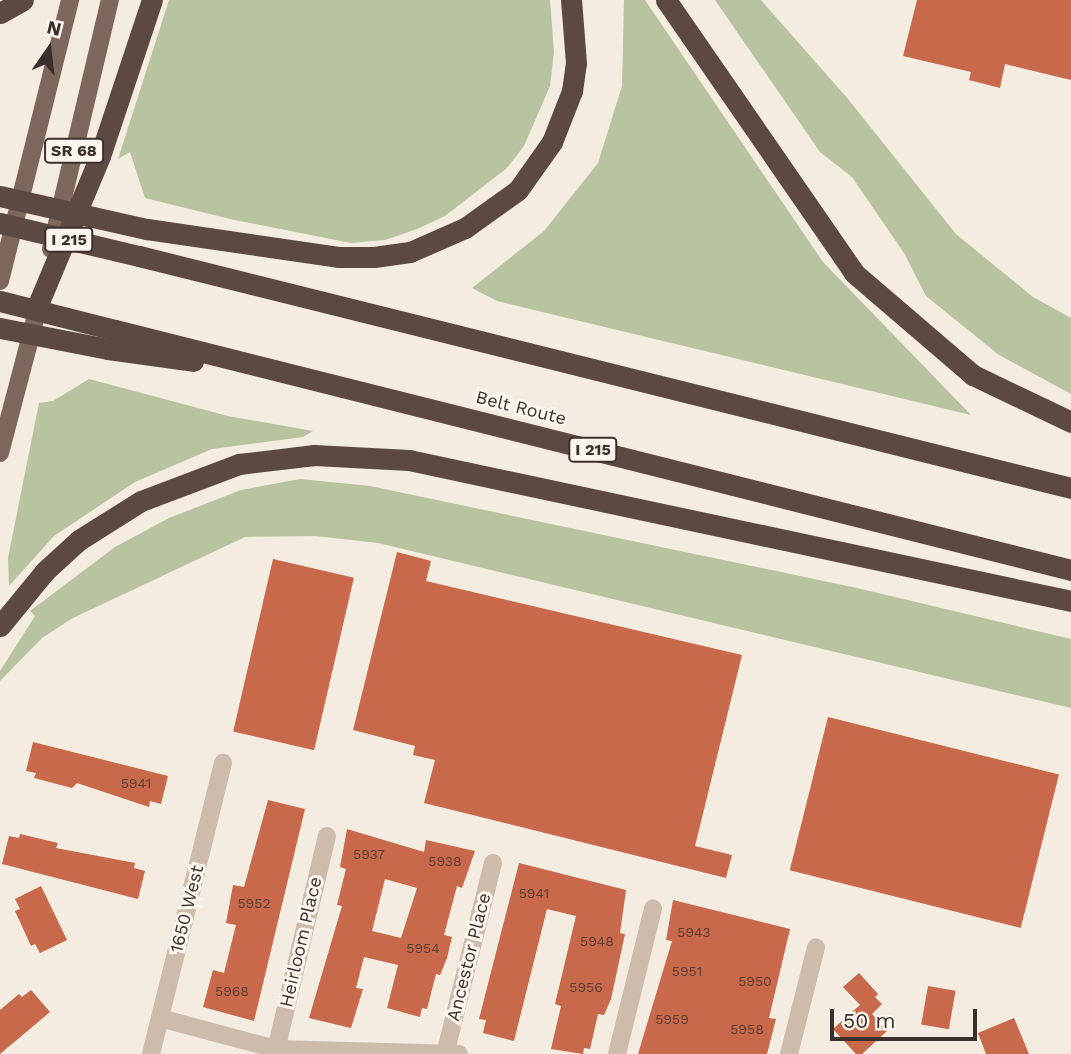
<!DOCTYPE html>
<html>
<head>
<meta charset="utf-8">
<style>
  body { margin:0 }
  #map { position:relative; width:1071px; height:1054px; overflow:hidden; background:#f4ebe1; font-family:"Work Sans",sans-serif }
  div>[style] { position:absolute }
  .green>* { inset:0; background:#b8c4a0 }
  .building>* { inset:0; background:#c8694b; transform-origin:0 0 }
  .minor>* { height:18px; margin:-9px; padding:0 9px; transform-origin:9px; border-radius:9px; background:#cdbbac }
  .major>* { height:18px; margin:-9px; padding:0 9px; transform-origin:9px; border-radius:9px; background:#7d675c }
  .highway>* { height:21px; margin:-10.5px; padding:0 10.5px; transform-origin:10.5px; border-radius:10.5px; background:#5c4a42 }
  .highway-bridge>* { height:21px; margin:-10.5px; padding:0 10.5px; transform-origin:10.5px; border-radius:10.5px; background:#5c4a42 }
  span { translate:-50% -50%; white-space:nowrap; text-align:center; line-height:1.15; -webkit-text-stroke:6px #fbf5ee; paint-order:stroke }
  .number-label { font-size:14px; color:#5e3e33 }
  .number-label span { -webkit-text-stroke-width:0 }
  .shield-label span { padding:2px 5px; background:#fbf5ee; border:2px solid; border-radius:5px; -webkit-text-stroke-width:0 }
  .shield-label { font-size:16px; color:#3b302b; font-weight:700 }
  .street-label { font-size:18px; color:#3b302b }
  .north { position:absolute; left:14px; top:14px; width:70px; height:70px; -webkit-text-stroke:5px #fbf5ee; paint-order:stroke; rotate:14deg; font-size:19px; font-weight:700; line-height:28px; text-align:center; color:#3b302b }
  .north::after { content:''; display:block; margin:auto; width:24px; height:32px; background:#3b302b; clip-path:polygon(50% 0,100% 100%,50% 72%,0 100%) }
  .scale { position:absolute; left:830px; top:1009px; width:147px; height:32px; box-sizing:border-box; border:4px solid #3b302b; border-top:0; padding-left:9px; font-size:21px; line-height:24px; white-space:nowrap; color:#3b302b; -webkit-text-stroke:5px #fbf5ee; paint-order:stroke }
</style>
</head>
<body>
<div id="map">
  <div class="green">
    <div style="clip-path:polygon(169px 0,550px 0,554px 52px,550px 86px,524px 146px,507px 168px,445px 216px,417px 229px,385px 240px,351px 243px,230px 219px,145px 198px,130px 152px,118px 159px)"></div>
    <div style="clip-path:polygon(624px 0,645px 0,823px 262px,971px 415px,497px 301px,472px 288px,544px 231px,598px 163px,622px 86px)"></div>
    <div style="clip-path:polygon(715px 0,761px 0,848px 99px,956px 234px,1033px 297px,1071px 318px,1071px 394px,999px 355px,926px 296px,904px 253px,852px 177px,820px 152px)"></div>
    <div style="clip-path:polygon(89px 379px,228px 416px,313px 431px,303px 437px,212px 449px,135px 482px,54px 536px,9px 586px,8px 558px,39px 403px,53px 401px)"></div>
    <div style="clip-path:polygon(300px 479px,370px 486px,857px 588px,1071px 639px,1071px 708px,378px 543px,315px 536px,245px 537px,73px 618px,42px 638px,0 681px,0 671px,35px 616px,30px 611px,115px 547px,169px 518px,241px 490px)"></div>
  </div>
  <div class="building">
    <div style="clip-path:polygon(917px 0,1071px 0,1071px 80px,1005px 64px,1000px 88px,969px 80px,971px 72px,903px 56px)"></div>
    <div style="clip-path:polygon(397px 552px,431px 561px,426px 581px,742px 655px,695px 846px,732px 855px,726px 878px,424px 803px,435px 760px,413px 755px,415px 746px,353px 730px)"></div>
    <div style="left:273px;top:559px;width:83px;height:177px;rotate:13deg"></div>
    <div style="left:828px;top:717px;width:238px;height:158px;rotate:14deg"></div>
    <div style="clip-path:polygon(33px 742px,168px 776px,161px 804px,150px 801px,149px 807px,77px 783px,72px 788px,34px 778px,36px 773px,26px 771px)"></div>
    <div style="clip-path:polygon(268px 800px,305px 809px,254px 1021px,203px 1007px,213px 970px,224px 973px,236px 925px,226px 923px,233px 885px,244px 887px)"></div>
    <div style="clip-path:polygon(evenodd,347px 829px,424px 852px,426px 840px,475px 851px,462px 888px,457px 886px,444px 935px,452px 937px,447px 958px,440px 975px,436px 974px,427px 1009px,422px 1008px,420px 1017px,387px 1008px,398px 965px,364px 957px,356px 988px,363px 989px,351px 1028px,309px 1018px,342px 906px,337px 905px,346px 869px,340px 867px,347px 829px,385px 879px,417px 888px,401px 938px,372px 931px,385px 879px)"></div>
    <div style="clip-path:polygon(20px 834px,58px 843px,56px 848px,135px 863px,134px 868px,145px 871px,138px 899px,2px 864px,9px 836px,19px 838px)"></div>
    <div style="clip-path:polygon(519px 863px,626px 890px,620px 933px,625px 934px,611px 999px,604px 1015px,598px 1014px,590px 1049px,584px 1048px,583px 1054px,551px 1049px,561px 1006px,555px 1004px,576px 916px,547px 909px,514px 1041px,483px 1033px,486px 1020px,479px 1019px)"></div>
    <div style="clip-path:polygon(41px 886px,67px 940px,40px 953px,35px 944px,31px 946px,15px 911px,20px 909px,15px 899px)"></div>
    <div style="clip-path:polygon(673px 900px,790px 929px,769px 1018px,776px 1019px,767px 1054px,638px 1054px,672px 941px,666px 940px)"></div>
    <div style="clip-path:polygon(859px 973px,878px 994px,875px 997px,882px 1004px,872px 1014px,887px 1031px,862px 1054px,856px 1054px,833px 1029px,860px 1005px,843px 987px)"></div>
    <div style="left:928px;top:986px;width:28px;height:39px;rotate:10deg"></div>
    <div style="clip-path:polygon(31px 990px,50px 1012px,0 1054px,0 1010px,19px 994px,22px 997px)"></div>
    <div style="clip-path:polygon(1014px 1018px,1029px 1054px,986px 1054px,978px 1033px)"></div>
  </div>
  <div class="minor">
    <div style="left:160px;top:1018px;width:120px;rotate:15deg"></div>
    <div style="left:276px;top:1049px;width:183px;rotate:1.6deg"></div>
    <div style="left:151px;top:1054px;width:300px;rotate:-76.1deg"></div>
    <div style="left:275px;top:1054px;width:224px;rotate:-76.6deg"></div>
    <div style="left:445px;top:1054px;width:197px;rotate:-75.9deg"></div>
    <div style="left:617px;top:1054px;width:150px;rotate:-76.1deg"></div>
    <div style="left:789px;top:1054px;width:110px;rotate:-75.8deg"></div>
  </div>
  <div class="major">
    <div style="left:51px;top:249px;width:256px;rotate:-76.7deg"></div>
    <div style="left:0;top:281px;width:290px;rotate:-76deg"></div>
    <div style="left:0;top:453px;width:158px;rotate:-75.3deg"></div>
  </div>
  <div class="highway">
    <div style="left:666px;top:0;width:331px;rotate:55.4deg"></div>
    <div style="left:854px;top:273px;width:157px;rotate:40.6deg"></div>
    <div style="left:973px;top:375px;width:109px;rotate:25.6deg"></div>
    <div style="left:0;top:13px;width:26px;rotate:-29deg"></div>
    <div style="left:147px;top:229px;width:193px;rotate:8.3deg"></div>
    <div style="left:338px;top:257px;width:36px"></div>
    <div style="left:374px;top:257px;width:36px;rotate:-8deg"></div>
    <div style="left:410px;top:252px;width:60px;rotate:-23.6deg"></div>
    <div style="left:465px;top:228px;width:65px;rotate:-35.6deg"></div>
    <div style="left:518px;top:190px;width:59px;rotate:-54.7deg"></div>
    <div style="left:552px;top:142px;width:55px;rotate:-68.6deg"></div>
    <div style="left:572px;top:91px;width:28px;rotate:-82deg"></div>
    <div style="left:576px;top:63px;width:63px;rotate:-94.5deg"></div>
    <div style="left:139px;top:256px;width:960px;rotate:13.98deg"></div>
    <div style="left:39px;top:302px;width:158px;rotate:-67.3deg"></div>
    <div style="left:100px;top:156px;width:164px;rotate:-71.6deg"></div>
    <div style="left:115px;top:330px;width:986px;rotate:14.09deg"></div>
    <div style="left:108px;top:349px;width:86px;rotate:8deg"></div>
    <div style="left:0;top:626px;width:71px;rotate:-50.7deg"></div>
    <div style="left:45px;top:571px;width:46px;rotate:-42.4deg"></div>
    <div style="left:79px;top:540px;width:73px;rotate:-32.2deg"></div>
    <div style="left:141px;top:501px;width:105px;rotate:-20.7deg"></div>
    <div style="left:239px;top:464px;width:76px;rotate:-6.8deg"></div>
    <div style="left:314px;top:455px;width:95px;rotate:3deg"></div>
    <div style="left:409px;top:460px;width:677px;rotate:12.02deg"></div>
  </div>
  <div class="highway-bridge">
    <div style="left:0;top:196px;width:151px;rotate:12.7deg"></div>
    <div style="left:0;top:223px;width:143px;rotate:13.4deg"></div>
    <div style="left:0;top:301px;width:119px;rotate:14.2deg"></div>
    <div style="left:0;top:328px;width:110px;rotate:11deg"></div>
  </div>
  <div class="number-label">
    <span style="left:136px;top:783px">5941</span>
    <span style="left:369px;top:854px">5937</span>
    <span style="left:445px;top:861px">5938</span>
    <span style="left:534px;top:893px">5941</span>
    <span style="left:254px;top:903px">5952</span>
    <span style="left:694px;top:932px">5943</span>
    <span style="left:597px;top:941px">5948</span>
    <span style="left:423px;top:948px">5954</span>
    <span style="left:687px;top:971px">5951</span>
    <span style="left:755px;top:981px">5950</span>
    <span style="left:586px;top:987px">5956</span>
    <span style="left:232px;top:991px">5968</span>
    <span style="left:672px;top:1019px">5959</span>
    <span style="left:747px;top:1029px">5958</span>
  </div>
  <div class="shield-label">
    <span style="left:74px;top:151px">SR 68</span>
    <span style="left:69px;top:240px">I 215</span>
    <span style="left:593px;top:450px">I 215</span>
  </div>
  <div class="street-label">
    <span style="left:521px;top:408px;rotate:14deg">Belt Route</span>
    <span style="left:187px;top:909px;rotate:-76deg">1650 West</span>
    <span style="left:301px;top:942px;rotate:-77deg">Heirloom Place</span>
    <span style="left:469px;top:957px;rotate:-76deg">Ancestor Place</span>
  </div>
  <div class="north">N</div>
  <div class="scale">50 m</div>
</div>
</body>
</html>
